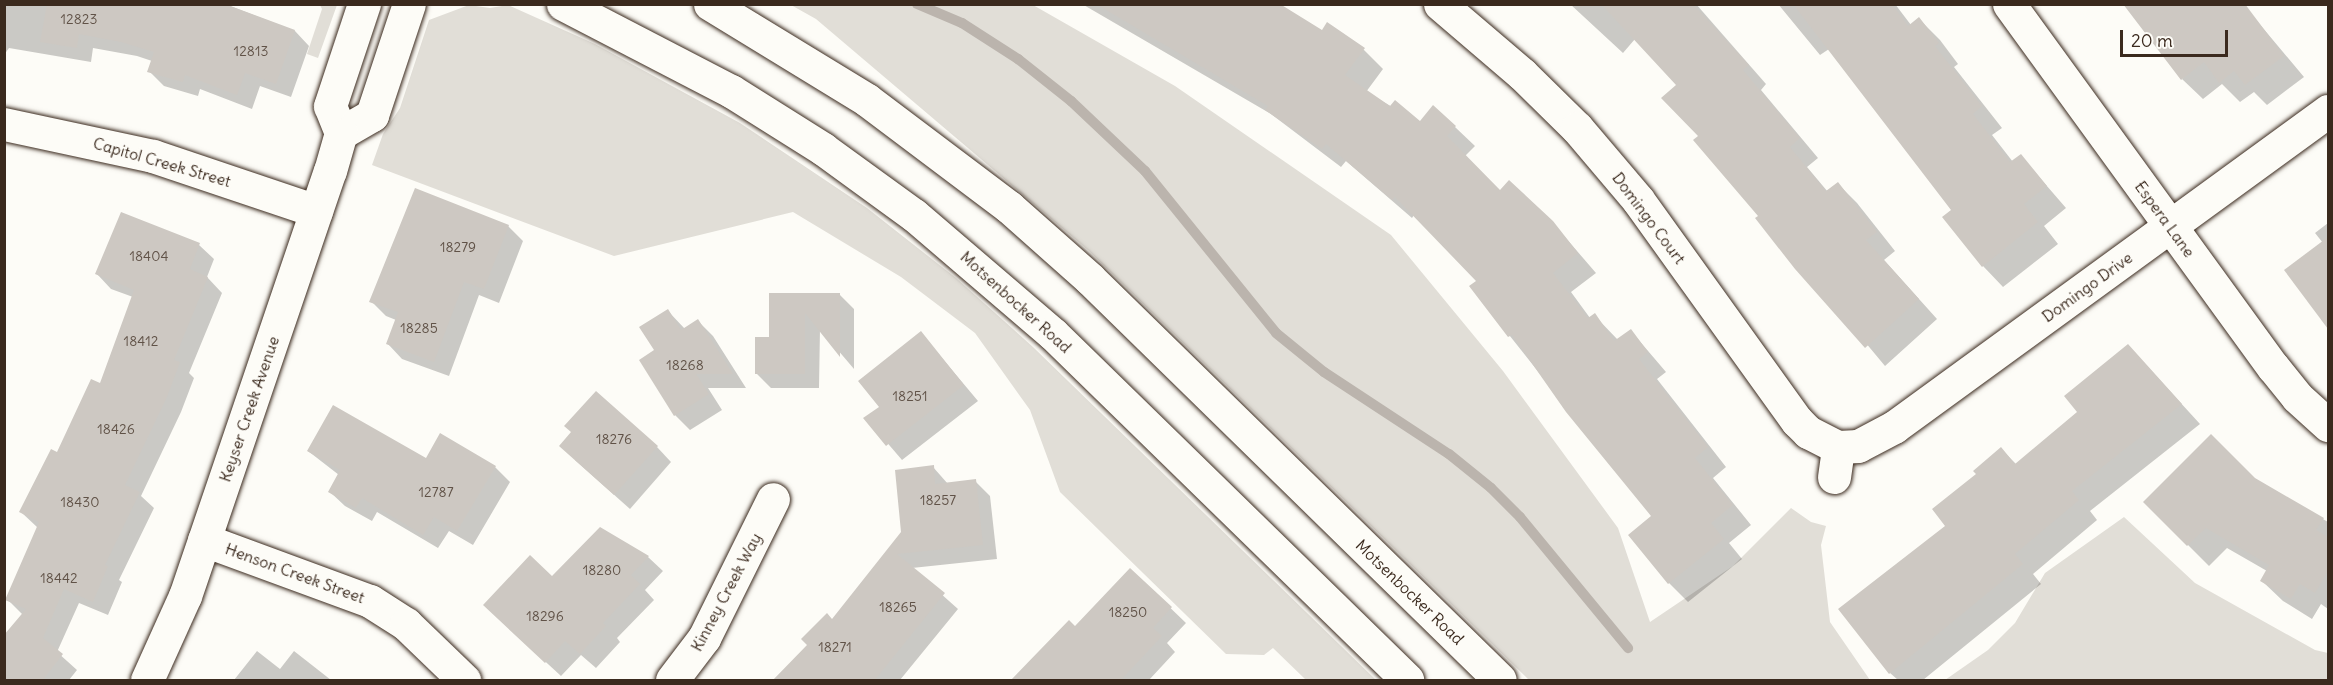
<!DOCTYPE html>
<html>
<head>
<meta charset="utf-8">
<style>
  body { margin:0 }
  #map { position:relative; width:2333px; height:685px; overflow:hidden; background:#fdfcf7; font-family:Delius,sans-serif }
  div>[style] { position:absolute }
  .green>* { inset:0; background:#e1ded7 }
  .shadow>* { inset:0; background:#0003 }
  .stream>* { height:10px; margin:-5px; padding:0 5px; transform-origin:5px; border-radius:5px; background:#bbb4ad }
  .building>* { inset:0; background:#cdc8c2 }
  .roads { filter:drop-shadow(0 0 2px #3b2a1e) drop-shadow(0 0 2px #3b2a1e) }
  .street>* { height:33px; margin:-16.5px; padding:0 16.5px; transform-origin:16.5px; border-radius:16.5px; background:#fdfcf7 }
  .secondary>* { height:33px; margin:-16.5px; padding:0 16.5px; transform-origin:16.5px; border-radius:16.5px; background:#fdfcf7 }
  span { translate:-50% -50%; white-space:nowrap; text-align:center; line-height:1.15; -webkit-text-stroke:4.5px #fdfcf7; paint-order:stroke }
  .number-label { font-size:14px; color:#605247 }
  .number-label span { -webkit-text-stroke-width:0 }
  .street-label { font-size:16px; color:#3b2a1e }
  .frame { position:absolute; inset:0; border:6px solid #3b2a1e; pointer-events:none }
  .scale { position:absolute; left:2120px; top:30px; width:108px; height:27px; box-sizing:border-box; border:3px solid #3b2a1e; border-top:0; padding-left:8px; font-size:18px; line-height:21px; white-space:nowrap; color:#3b2a1e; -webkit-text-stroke:4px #fdfcf7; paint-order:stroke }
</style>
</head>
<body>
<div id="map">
  <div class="green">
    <div style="clip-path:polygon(320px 5px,337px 5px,318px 58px,307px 54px,322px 9px)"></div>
    <div style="clip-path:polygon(469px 5px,490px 8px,508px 5px,595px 44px,740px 123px,867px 208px,956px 278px,1033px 347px,1376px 680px,1306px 680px,1273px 648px,1264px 655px,1226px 654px,1060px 492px,1030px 410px,975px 333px,901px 277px,793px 212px,614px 256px,372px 165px,383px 134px,400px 108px,429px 20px)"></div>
    <div style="clip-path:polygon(791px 5px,1033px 5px,1175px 86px,1391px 235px,1503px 371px,1618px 528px,1650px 622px,1733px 566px,1791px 508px,1811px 522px,1826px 526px,1821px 545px,1830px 622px,1870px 680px,1529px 680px,1088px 250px,816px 19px)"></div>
    <div style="clip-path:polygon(2124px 517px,2195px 583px,2315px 650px,2328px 653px,2328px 680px,1945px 680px,1988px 650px,2015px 623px,2045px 573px)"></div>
  </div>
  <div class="shadow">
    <div style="clip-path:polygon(4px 4px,225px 4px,295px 31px,309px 46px,291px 97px,260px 86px,252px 109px,200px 89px,198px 96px,164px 86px,149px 71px,152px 61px,137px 56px,93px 48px,91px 62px,9px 48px,4px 55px)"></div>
    <div style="clip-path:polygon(1082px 4px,1248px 4px,1364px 50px,1383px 69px,1366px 92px,1420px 123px,1455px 127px,1475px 146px,1465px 156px,1500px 192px,1552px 222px,1596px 273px,1571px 292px,1590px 318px,1594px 315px,1618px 340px,1631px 331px,1666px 372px,1657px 379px,1726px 467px,1713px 478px,1751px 525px,1729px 543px,1742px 559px,1688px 602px,1669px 583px,1653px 516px,1471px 287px,1478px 281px,1414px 215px,1412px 218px,1346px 161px,1341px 167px,1271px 114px)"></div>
    <div style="clip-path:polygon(1570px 4px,1696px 4px,1766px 84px,1761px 90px,1818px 158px,1807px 167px,1828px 192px,1838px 184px,1857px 203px,1895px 251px,1884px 260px,1937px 319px,1885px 366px,1760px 216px,1700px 136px,1678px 85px,1635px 39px,1623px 53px)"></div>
    <div style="clip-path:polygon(1778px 4px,1895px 4px,1911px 25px,1919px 19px,1940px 40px,1958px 64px,1954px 67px,2002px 128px,1992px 135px,2013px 162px,2021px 156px,2066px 208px,2044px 226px,2058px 244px,2003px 287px,1983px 266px,1953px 210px,1829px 49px,1820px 55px)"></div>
    <div style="clip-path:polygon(2247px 9px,2304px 77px,2267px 105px,2254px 92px,2240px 102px,2222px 84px,2203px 99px,2182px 79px)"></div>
    <div style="clip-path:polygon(122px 214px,199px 245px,214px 259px,207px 277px,222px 293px,189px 373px,194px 378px,181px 412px,141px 496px,154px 508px,119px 580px,122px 582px,108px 615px,79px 603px,57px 652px,77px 670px,69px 680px,4px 680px,23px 615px,7px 599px,38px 528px,21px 512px,101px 385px,133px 297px,111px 289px,97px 274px)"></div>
    <div style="clip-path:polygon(2328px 223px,2328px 327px,2287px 270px,2323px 243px,2315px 233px)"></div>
    <div style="clip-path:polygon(508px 226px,523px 241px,499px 303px,479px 295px,449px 376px,402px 359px,388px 344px,396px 320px,386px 316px,371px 301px)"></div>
    <div style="clip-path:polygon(771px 294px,840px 295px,854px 309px,854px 369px,820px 329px,819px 388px,771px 388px,756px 373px,771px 338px)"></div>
    <div style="clip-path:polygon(668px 311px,685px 329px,698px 321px,713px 336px,746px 388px,708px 388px,722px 410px,690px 430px,675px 415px,641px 360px,656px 350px)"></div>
    <div style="clip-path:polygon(921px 333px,978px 401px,902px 460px,866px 418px,881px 407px)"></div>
    <div style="clip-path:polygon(2147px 366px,2200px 424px,2090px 511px,2097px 520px,2033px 574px,2041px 584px,1923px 680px,1898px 680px,1890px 673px,1947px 527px,1978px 474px,2001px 449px,2017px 465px)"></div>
    <div style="clip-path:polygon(657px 447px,671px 462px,630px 509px,575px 460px)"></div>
    <div style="clip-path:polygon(308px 451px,495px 467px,510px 482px,473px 545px,449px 531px,438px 548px,377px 512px,372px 521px,345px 506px,330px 492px,339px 475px)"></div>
    <div style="clip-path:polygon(933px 467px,948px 484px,975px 481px,990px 496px,997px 559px,912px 568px,958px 609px,900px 680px,774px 680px,832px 621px,903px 533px)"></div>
    <div style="clip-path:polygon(2254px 479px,2328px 522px,2328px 609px,2321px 604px,2312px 619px,2283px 601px,2262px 581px,2267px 571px,2227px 548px,2209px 566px,2145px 502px)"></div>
    <div style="clip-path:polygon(600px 529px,648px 557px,663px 571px,645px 590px,654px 600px,617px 638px,620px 642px,596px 668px,581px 655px,561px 676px,500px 620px,552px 578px)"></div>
    <div style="clip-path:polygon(1131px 570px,1186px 623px,1167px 643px,1175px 652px,1149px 680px,1034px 680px,1075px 628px)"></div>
    <div style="clip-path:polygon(257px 651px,280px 669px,294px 651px,331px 680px,234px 680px)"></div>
  </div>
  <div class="stream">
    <div style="left:917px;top:4px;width:49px;rotate:22.9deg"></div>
    <div style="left:962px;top:23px;width:67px;rotate:32.7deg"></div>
    <div style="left:1018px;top:59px;width:68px;rotate:38.4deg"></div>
    <div style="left:1071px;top:101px;width:102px;rotate:43.4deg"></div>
    <div style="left:1145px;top:171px;width:208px;rotate:51deg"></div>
    <div style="left:1276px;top:333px;width:62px;rotate:39.1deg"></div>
    <div style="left:1324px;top:372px;width:149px;rotate:33.3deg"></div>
    <div style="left:1449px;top:454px;width:54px;rotate:39deg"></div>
    <div style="left:1491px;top:488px;width:41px;rotate:45deg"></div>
    <div style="left:1520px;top:517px;width:170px;rotate:50.5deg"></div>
  </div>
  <div class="building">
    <div style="clip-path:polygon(47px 4px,225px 4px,295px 30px,276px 84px,245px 73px,237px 95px,185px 75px,183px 82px,147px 72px,154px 52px,121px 42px,79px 34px,77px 48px,40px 42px)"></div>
    <div style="clip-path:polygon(1096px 4px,1280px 4px,1322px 30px,1327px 22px,1365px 48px,1345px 75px,1390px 106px,1395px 100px,1420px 121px,1433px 105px,1456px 126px,1447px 136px,1500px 190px,1509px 180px,1553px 221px,1578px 253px,1553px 273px,1588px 318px,1595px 313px,1614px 341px,1631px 329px,1648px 352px,1639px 359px,1708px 447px,1695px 458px,1733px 505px,1711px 523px,1724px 539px,1668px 584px,1628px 535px,1651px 516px,1566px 412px,1512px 335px,1508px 337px,1469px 286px,1476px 281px,1395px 197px,1392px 200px,1326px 144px,1322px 149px,1265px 110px,1268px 106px)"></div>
    <div style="clip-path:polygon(1601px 4px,1693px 4px,1749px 65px,1743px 70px,1800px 138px,1790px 147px,1826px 191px,1838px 182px,1877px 232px,1866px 240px,1919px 299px,1865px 348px,1795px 269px,1755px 218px,1758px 216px,1693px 140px,1698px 136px,1661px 98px,1676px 85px)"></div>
    <div style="clip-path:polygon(1793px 4px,1892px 4px,1908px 26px,1919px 17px,1939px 43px,1935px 46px,1982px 106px,1973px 114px,2010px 162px,2021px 154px,2047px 186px,2024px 204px,2038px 222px,1982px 267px,1942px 217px,1951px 210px)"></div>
    <div style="clip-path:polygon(2123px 4px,2245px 4px,2284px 56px,2245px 85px,2234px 71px,2219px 83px,2204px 62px,2181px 80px)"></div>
    <div style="clip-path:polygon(415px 188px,509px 225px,484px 289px,464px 282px,434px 362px,386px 344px,398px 312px,369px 302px)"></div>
    <div style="clip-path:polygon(121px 212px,200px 243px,190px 269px,208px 277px,174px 360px,180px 362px,167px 397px,125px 485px,140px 492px,105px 565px,108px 566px,93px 602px,64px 589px,43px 638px,63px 654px,42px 681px,4px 681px,4px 635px,26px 609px,5px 600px,39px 522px,19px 512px,51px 449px,57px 452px,91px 379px,100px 383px,134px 290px,95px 274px)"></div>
    <div style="clip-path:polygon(2328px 237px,2328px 329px,2284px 270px)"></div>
    <div style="clip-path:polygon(769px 293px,840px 293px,840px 357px,805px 313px,805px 374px,755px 374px,755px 337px,769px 337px)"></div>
    <div style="clip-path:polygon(668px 309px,681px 330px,698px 319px,733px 374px,696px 374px,709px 394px,674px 416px,639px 360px,654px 350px,639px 327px)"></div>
    <div style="clip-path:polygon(921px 331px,964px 385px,886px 446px,863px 418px,879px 407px,858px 381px)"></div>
    <div style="clip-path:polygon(2128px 344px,2182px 404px,2072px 491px,2079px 500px,2015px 554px,2023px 564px,1889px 674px,1838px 609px,1945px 526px,1932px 509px,1976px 474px,1973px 471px,2001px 447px,2015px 464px,2077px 412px,2064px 396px)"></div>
    <div style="clip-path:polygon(596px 391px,658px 446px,614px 495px,559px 446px,571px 432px,564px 426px)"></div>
    <div style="clip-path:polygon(333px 405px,426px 458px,440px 433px,496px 466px,457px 531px,434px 517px,423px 535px,362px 498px,356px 508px,328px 492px,340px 470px,307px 451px)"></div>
    <div style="clip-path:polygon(2211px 434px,2255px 478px,2324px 518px,2316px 530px,2328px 537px,2328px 571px,2315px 593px,2300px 584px,2291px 599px,2260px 581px,2269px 565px,2206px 528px,2187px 546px,2143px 502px)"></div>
    <div style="clip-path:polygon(934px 465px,935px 484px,976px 479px,983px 545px,897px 554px,945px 593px,874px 681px,772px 681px,807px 645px,801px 639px,827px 613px,832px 619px,901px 532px,895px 470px)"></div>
    <div style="clip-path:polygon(600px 527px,649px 556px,631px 575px,640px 584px,603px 623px,606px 626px,580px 654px,565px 641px,545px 663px,483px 605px,530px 555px,552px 576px)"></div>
    <div style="clip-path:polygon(1130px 568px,1172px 607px,1153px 628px,1162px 636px,1120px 681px,1010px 681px,1069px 620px,1075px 626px)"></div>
  </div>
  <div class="roads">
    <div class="street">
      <div style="left:1440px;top:4px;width:108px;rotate:40.5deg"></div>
      <div style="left:1522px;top:74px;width:77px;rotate:44.5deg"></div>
      <div style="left:1577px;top:128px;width:94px;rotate:49.7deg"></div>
      <div style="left:1638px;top:200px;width:272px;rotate:54.3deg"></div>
      <div style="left:1797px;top:421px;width:16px;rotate:45deg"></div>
      <div style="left:1808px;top:432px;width:34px;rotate:27deg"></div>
      <div style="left:1838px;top:447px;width:20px;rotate:-3deg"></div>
      <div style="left:1858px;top:446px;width:41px;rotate:-27.8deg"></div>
      <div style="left:1894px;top:427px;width:537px;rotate:-36.06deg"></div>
      <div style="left:2009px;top:4px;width:449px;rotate:54deg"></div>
      <div style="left:2273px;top:367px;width:38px;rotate:51deg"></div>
      <div style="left:2297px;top:397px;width:42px;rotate:42.1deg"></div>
      <div style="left:4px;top:124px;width:152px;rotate:12.1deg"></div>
      <div style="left:153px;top:156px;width:172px;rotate:18.6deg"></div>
      <div style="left:341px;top:133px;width:36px;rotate:-30deg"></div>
      <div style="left:372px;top:115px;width:117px;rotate:-71.6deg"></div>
      <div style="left:1834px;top:477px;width:30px;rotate:-82deg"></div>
      <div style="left:204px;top:540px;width:177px;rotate:20.2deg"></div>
      <div style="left:370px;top:601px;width:43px;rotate:32.6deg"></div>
      <div style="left:406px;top:624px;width:81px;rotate:44deg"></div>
      <div style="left:147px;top:680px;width:92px;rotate:-65.7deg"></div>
      <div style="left:185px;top:596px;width:449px;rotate:-71.2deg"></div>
      <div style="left:330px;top:171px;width:40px;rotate:-74deg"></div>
      <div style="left:341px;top:133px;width:29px;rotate:-112deg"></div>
      <div style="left:330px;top:106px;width:108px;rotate:-71.6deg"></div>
      <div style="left:672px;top:680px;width:53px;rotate:-52.7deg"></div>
      <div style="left:704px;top:638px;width:155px;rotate:-63.6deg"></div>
    </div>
    <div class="secondary">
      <div style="left:563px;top:4px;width:189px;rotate:27.4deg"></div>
      <div style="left:731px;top:91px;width:109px;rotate:32.2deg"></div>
      <div style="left:823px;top:149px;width:112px;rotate:36deg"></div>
      <div style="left:914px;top:215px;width:183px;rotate:40.6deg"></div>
      <div style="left:1053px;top:334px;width:495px;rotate:44.3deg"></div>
      <div style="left:710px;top:4px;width:184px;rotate:31.4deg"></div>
      <div style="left:867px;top:100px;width:178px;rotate:37deg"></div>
      <div style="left:1009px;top:207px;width:108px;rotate:41.6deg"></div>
      <div style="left:1090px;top:279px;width:573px;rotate:44.36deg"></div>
    </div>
  </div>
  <div class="number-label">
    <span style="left:79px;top:19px">12823</span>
    <span style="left:251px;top:51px">12813</span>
    <span style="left:458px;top:247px">18279</span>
    <span style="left:149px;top:256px">18404</span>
    <span style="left:419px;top:328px">18285</span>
    <span style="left:141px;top:341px">18412</span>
    <span style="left:685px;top:365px">18268</span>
    <span style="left:910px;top:396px">18251</span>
    <span style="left:116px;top:429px">18426</span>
    <span style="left:614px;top:439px">18276</span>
    <span style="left:436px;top:492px">12787</span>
    <span style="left:938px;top:500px">18257</span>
    <span style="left:80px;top:502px">18430</span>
    <span style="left:602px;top:570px">18280</span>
    <span style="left:59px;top:578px">18442</span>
    <span style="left:898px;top:607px">18265</span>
    <span style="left:1128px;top:612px">18250</span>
    <span style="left:545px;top:616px">18296</span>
    <span style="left:835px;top:647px">18271</span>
  </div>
  <div class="street-label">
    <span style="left:162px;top:162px;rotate:16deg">Capitol Creek Street</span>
    <span style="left:1649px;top:218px;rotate:53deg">Domingo Court</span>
    <span style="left:2165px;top:219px;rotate:54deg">Espera Lane</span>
    <span style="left:2087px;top:287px;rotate:-36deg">Domingo Drive</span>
    <span style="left:1016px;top:302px;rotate:42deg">Motsenbocker Road</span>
    <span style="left:249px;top:409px;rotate:-71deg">Keyser Creek Avenue</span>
    <span style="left:295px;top:573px;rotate:20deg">Henson Creek Street</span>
    <span style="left:726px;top:592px;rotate:-62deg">Kinney Creek Way</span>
    <span style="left:1410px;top:592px;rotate:44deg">Motsenbocker Road</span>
  </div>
  <div class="frame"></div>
  <div class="scale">20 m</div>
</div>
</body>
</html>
